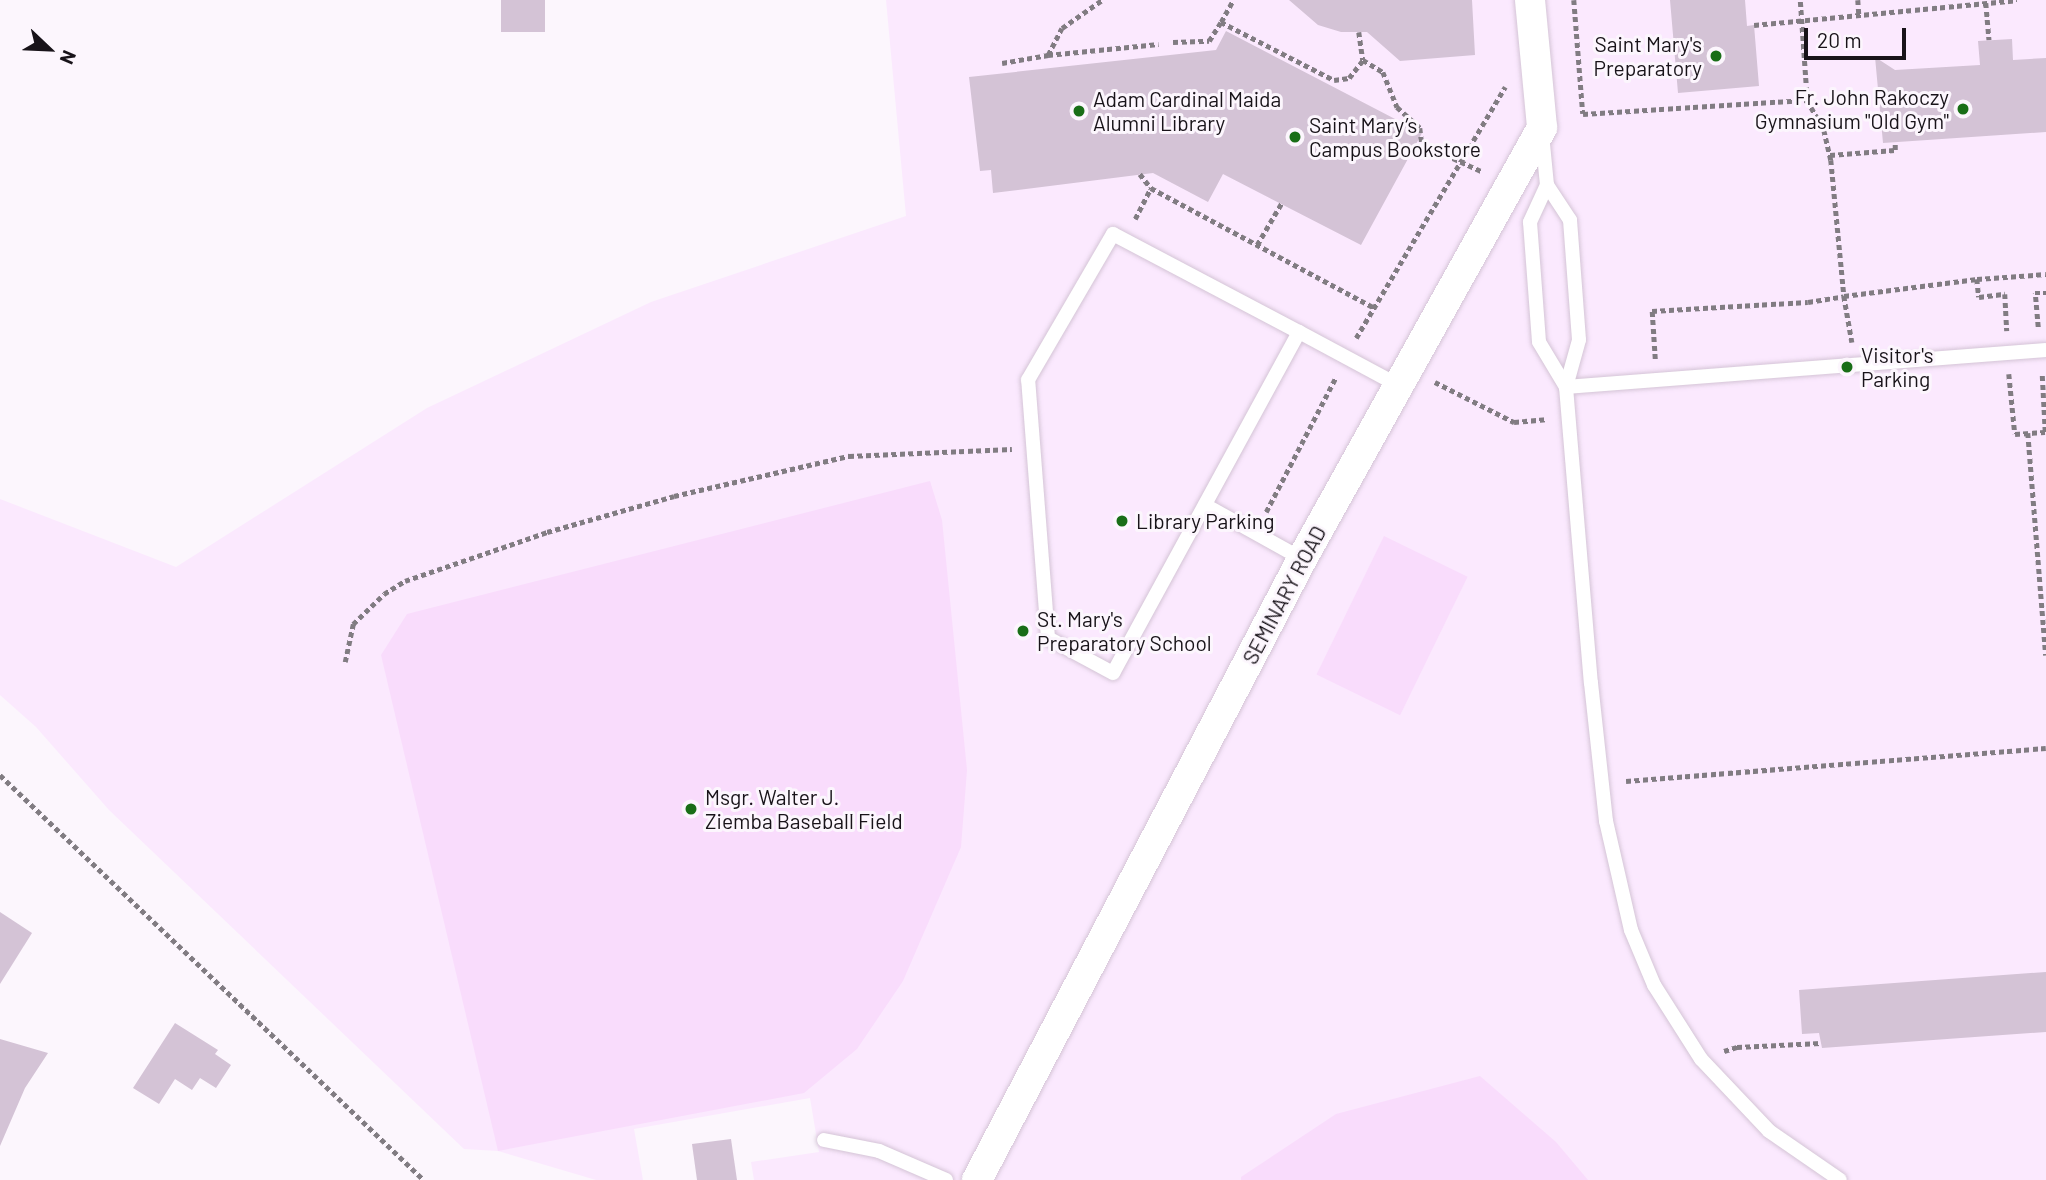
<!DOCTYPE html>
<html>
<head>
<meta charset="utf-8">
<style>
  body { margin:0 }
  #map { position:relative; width:2046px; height:1180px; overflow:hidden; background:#fcf6fd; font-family:Barlow,sans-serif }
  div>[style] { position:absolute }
  .built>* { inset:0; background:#fbe9fe }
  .green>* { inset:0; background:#f9dcfc; transform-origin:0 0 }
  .building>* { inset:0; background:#d4c3d6; transform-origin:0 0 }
  .path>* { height:4.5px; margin-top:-2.25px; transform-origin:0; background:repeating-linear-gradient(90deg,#817c82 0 5px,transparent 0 8.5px) }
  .roads { filter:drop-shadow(0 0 2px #d4c4d6) drop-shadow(0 0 2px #d4c4d6) }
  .lane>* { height:14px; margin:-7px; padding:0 7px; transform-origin:7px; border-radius:7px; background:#fff }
  .street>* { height:30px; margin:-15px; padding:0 15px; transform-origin:15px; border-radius:15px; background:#fff }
  .dots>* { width:19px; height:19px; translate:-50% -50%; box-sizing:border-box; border:4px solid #fcf6fd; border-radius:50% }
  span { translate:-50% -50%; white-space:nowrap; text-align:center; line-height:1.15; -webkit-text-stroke:6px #fcf6fd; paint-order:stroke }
  .poi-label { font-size:21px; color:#181319 }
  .right { translate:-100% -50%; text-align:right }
  .left { translate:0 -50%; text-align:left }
  .street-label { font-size:21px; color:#181319 }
  .north { position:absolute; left:14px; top:14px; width:70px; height:70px; -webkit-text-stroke:5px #fcf6fd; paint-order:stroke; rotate:113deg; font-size:19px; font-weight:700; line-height:28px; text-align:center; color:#181319 }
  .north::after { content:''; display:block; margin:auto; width:24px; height:32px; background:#181319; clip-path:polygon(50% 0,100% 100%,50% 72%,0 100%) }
  .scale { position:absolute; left:1804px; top:28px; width:102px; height:32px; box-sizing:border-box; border:4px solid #181319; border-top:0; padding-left:9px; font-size:21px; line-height:24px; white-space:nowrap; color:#181319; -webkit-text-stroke:5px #fcf6fd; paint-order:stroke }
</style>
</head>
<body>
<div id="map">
  <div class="built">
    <div style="clip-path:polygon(886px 0,2046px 0,2046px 1180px,754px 1180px,751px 1162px,819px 1152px,810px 1098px,634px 1129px,643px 1180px,596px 1180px,498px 1151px,464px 1149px,109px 810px,36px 727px,0 695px,0 499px,176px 567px,427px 408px,651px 302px,906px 216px)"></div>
  </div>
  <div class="green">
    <div style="clip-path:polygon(930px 481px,942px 520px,967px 770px,961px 847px,903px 981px,857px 1049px,804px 1093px,498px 1151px,381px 655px,407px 614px)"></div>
    <div style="left:1384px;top:536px;width:93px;height:154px;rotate:26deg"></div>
    <div style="clip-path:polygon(1480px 1076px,1556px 1142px,1588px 1180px,1241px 1180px,1241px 1177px,1336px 1114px)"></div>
  </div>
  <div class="building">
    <div style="left:501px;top:0;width:44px;height:32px"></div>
    <div style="clip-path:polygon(1289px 0,1472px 0,1475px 55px,1400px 61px,1367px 32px,1341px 32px,1318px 25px)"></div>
    <div style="clip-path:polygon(1670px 0,1745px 0,1747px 26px,1754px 25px,1759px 86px,1678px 93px)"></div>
    <div style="clip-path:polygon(1226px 31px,1422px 133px,1361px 245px,1223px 174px,1208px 202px,1153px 173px,993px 193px,991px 170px,980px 171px,969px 77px,1216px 50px)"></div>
    <div style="clip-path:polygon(2012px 39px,2013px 60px,2046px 58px,2046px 132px,1883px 143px,1875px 57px,1895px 70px,1980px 65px,1978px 41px)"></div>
    <div style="clip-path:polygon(0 912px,32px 933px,0 984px)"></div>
    <div style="clip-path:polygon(2046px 972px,2046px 1032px,1822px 1048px,1819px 1033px,1802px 1034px,1799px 990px)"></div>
    <div style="clip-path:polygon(175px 1023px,218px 1050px,215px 1054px,231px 1065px,216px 1088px,200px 1078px,192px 1090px,175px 1079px,159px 1104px,133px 1088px)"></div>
    <div style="clip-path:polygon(0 1039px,48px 1053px,25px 1088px,0 1146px)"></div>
    <div style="clip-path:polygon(731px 1139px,737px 1180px,697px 1180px,692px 1144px)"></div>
  </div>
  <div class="path">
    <div style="left:1574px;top:0;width:114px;rotate:85.5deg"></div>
    <div style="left:1583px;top:114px;width:224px;rotate:-3.6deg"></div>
    <div style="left:1807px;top:100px;width:100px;rotate:-94deg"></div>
    <div style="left:1858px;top:0;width:14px;rotate:86deg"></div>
    <div style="left:1986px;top:3px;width:37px;rotate:85deg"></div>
    <div style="left:1221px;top:22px;width:25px;rotate:-61deg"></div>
    <div style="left:1754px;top:25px;width:264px;rotate:-5.4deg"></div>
    <div style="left:1359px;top:32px;width:28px;rotate:82deg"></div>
    <div style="left:1363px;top:60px;width:23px;rotate:31deg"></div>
    <div style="left:1383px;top:72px;width:38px;rotate:68deg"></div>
    <div style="left:1397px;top:107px;width:31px;rotate:42deg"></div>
    <div style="left:1420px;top:128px;width:16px;rotate:83deg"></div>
    <div style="left:1422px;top:144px;width:65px;rotate:24.6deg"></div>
    <div style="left:1173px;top:42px;width:36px;rotate:-2deg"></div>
    <div style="left:1209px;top:41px;width:22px;rotate:-58deg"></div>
    <div style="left:1221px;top:22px;width:127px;rotate:27.2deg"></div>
    <div style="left:1334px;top:80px;width:15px;rotate:-8deg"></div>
    <div style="left:1349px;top:78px;width:23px;rotate:-52deg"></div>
    <div style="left:1048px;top:55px;width:30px;rotate:-63deg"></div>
    <div style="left:1062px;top:28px;width:49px;rotate:-35deg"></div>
    <div style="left:1002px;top:63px;width:47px;rotate:-9.9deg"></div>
    <div style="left:1048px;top:55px;width:111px;rotate:-5.7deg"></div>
    <div style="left:1807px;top:100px;width:34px;rotate:60deg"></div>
    <div style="left:1824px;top:130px;width:31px;rotate:77deg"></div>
    <div style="left:1831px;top:160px;width:137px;rotate:84.5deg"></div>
    <div style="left:1844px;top:296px;width:134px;rotate:-7.3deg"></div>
    <div style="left:1977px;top:279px;width:69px;rotate:-4.1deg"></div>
    <div style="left:1830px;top:155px;width:65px;rotate:-4.4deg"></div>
    <div style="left:1895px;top:150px;width:7px;rotate:-90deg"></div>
    <div style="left:1140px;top:174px;width:18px;rotate:52deg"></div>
    <div style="left:1151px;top:188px;width:254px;rotate:28.2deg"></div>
    <div style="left:1135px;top:219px;width:35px;rotate:-63deg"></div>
    <div style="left:1257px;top:245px;width:48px;rotate:-59.7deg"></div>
    <div style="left:1977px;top:279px;width:18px;rotate:84deg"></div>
    <div style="left:1979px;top:297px;width:26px;rotate:-7deg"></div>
    <div style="left:2005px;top:294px;width:37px;rotate:87deg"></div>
    <div style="left:2038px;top:327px;width:34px;rotate:-95deg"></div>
    <div style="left:2035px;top:293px;width:11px"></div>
    <div style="left:1356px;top:338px;width:292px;rotate:-59.3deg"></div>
    <div style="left:1655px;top:359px;width:48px;rotate:-93.6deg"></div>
    <div style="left:1652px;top:311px;width:156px;rotate:-3.3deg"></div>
    <div style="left:1808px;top:302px;width:36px;rotate:-9deg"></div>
    <div style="left:1844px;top:296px;width:47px;rotate:80.1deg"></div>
    <div style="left:2009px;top:374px;width:60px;rotate:84.3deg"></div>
    <div style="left:2015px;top:434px;width:30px;rotate:-4deg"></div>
    <div style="left:2045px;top:432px;width:58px;rotate:-93deg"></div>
    <div style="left:1435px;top:382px;width:89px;rotate:26.9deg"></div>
    <div style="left:1514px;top:422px;width:32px;rotate:-5deg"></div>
    <div style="left:2028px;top:433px;width:223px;rotate:85.4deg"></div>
    <div style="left:1266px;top:512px;width:152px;rotate:-62.6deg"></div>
    <div style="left:345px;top:662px;width:39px;rotate:-78deg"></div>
    <div style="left:353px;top:624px;width:43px;rotate:-44.1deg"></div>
    <div style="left:384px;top:594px;width:25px;rotate:-32deg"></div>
    <div style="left:405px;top:581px;width:150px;rotate:-19deg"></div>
    <div style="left:547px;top:532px;width:132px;rotate:-15.8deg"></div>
    <div style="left:674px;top:496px;width:180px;rotate:-12.9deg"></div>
    <div style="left:849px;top:456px;width:163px;rotate:-2.5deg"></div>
    <div style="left:0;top:775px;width:586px;rotate:43.69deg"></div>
    <div style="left:1626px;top:781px;width:421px;rotate:-4.5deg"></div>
    <div style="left:1724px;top:1051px;width:14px;rotate:-17deg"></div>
    <div style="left:1737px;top:1047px;width:84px;rotate:-2.7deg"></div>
  </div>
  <div class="roads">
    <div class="lane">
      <div style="left:1542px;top:134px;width:51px;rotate:84.4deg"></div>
      <div style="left:1547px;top:185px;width:41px;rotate:114.7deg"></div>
      <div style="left:1530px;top:222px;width:120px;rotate:85.7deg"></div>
      <div style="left:1539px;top:342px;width:52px;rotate:59deg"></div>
      <div style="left:1547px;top:185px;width:42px;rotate:56.7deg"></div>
      <div style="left:1570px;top:220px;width:120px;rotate:85.7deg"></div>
      <div style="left:1579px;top:340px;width:49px;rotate:105.5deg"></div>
      <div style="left:1566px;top:387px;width:297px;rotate:85.2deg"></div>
      <div style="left:1591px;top:683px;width:139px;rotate:83.8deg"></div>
      <div style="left:1606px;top:821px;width:112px;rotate:77.1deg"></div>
      <div style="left:1631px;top:930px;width:60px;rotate:67.3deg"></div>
      <div style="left:1654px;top:985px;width:88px;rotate:57.6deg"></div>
      <div style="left:1701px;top:1059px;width:99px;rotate:46.6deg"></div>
      <div style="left:1769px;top:1131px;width:86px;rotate:34.6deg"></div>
      <div style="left:1113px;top:234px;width:210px;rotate:27.8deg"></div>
      <div style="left:1299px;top:332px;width:388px;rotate:118.6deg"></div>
      <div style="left:1113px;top:673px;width:74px;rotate:-151.7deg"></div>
      <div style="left:1048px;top:638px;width:259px;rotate:-94.4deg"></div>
      <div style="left:1028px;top:380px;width:169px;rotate:-59.8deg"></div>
      <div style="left:1299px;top:332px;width:112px;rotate:28.2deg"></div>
      <div style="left:1566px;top:387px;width:481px;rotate:-4.4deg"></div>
      <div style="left:1205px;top:505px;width:111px;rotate:29.1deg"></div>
      <div style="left:824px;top:1140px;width:56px;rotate:11.3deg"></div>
      <div style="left:879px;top:1151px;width:73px;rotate:23.4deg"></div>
    </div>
    <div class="street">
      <div style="left:977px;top:1180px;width:701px;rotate:-62.37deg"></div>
      <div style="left:1302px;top:559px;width:494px;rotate:-60.9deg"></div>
      <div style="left:1542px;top:127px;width:128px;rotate:-95.4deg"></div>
    </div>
  </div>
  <div class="dots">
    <div style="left:1716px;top:56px;background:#196e17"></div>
    <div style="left:1963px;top:109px;background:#196e17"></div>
    <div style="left:1079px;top:111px;background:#196e17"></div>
    <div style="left:1295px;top:137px;background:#196e17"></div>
    <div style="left:1847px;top:367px;background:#196e17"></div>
    <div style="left:1122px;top:521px;background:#196e17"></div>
    <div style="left:1023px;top:631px;background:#196e17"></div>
    <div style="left:691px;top:809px;background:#196e17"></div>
  </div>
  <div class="poi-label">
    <span class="right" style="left:1702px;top:56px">Saint Mary's<br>Preparatory</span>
    <span class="right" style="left:1949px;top:109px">Fr. John Rakoczy<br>Gymnasium "Old Gym"</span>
    <span class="left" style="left:1093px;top:111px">Adam Cardinal Maida<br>Alumni Library</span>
    <span class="left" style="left:1309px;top:137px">Saint Mary’s<br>Campus Bookstore</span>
    <span class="left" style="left:1861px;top:367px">Visitor's<br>Parking</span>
    <span class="left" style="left:1136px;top:521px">Library Parking</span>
    <span class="left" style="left:1037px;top:631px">St. Mary's<br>Preparatory School</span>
    <span class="left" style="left:705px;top:809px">Msgr. Walter J.<br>Ziemba Baseball Field</span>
  </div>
  <div class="street-label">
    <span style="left:1284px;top:595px;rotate:-62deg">SEMINARY ROAD</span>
  </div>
  <div class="north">N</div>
  <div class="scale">20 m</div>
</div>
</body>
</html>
